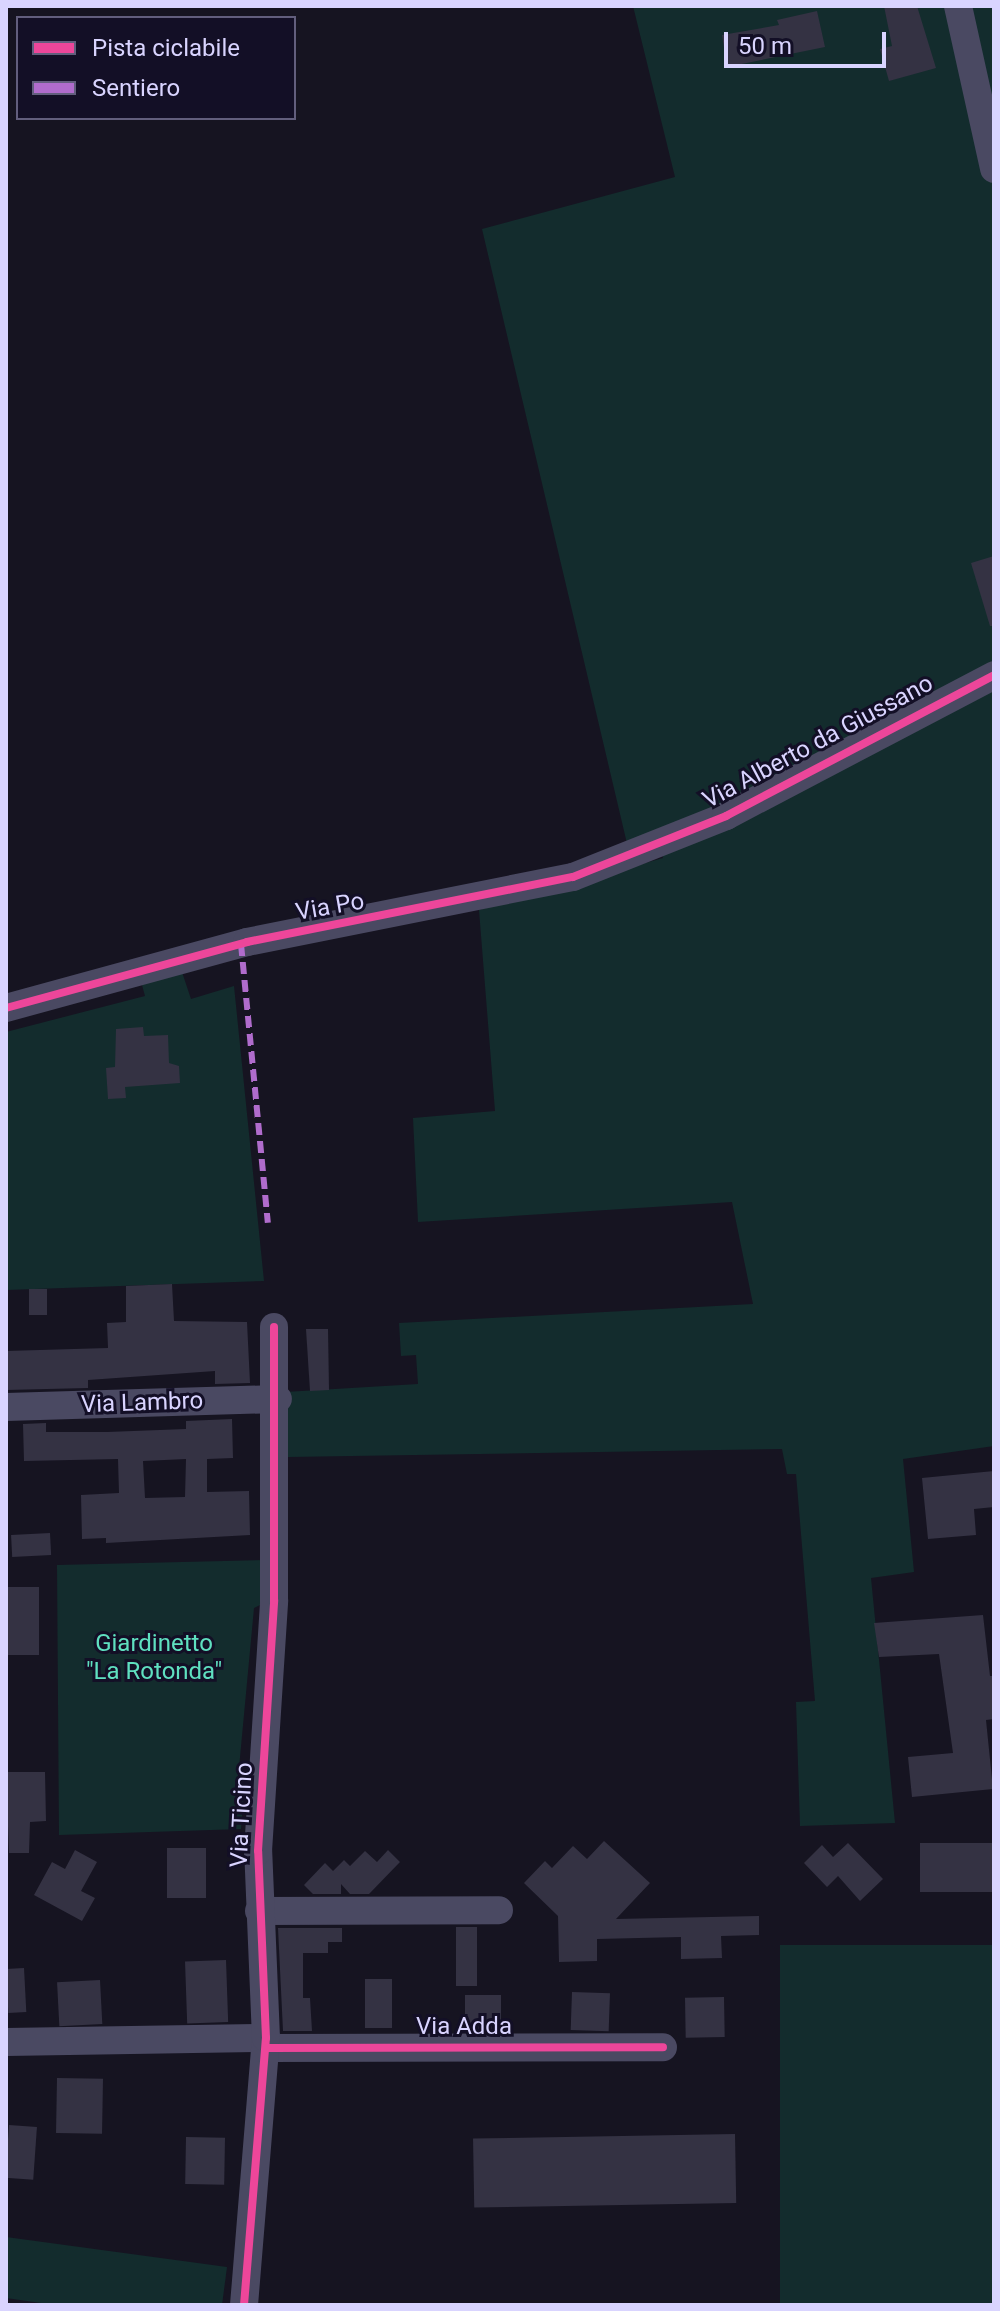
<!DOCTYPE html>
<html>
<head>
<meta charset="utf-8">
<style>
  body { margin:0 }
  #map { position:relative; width:1000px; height:2311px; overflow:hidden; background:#161421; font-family:Roboto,sans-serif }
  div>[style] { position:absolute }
  .green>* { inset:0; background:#132c2d; transform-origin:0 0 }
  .building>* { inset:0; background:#343243; transform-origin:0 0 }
  .minor>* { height:28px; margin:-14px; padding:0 14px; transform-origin:14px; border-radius:14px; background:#4a4962 }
  .quiet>* { height:6px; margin-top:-3px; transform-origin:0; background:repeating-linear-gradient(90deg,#b06ccc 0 12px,transparent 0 18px) }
  .cycleway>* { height:8px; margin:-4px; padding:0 4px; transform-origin:4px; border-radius:4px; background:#ed469a }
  span { translate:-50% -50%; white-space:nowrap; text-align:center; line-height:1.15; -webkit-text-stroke:6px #130f26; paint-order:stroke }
  .street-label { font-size:24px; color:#d9d4ff }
  .park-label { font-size:24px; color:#5fe0c0 }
  .frame { position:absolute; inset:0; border:8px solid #d9d4ff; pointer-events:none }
  .legend { position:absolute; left:16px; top:16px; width:280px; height:104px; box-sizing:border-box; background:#130f26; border:2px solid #625e7d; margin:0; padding:10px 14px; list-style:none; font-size:24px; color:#d9d4ff }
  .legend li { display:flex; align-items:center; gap:16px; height:40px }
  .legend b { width:40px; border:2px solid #625e7d }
  .scale { position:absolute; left:724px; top:32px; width:162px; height:36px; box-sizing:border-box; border:4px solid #d9d4ff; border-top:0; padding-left:10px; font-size:24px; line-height:28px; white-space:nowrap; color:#d9d4ff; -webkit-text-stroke:6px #130f26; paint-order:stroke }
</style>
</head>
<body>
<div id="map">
  <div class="green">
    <div style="clip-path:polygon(633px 6px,994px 6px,994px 1446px,903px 1459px,914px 1572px,871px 1578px,895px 1823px,800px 1826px,796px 1702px,815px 1701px,796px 1474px,787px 1474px,782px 1449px,288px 1457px,285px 1392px,418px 1384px,416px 1355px,401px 1356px,399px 1323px,753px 1304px,732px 1202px,418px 1222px,413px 1118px,495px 1111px,479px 910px,663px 858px,660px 842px,629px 852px,482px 229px,675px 177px)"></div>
    <div style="clip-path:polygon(182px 972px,191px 999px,234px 986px,264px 1281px,6px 1290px,6px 1032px,145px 996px,142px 985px)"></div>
    <div style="clip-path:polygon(267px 1560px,264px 1603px,254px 1608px,237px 1789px,244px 1791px,241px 1829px,59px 1835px,57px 1565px)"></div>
    <div style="left:994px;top:1945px;width:360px;height:214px;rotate:90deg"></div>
    <div style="clip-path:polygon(6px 2237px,227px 2267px,222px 2305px,55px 2305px,6px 2298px)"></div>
  </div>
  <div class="building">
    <div style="clip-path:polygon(884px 6px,917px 6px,936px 68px,889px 81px,880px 49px,892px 46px)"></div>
    <div style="clip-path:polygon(817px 11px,825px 47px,727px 67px,722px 35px,779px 25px,777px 20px)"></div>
    <div style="clip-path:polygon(994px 556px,994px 626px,990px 626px,971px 563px)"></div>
    <div style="clip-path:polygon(143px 1027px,144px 1036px,168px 1035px,169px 1063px,179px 1066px,180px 1083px,125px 1087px,126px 1098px,108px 1099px,106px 1068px,115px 1067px,116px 1029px)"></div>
    <div style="clip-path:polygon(172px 1284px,174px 1321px,247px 1322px,250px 1383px,215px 1384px,215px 1371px,88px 1380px,88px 1388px,6px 1390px,6px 1351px,108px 1348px,107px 1323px,126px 1322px,126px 1286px)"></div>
    <div style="left:29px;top:1289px;width:18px;height:26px"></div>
    <div style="clip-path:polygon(306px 1329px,328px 1329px,329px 1390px,310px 1391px)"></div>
    <div style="clip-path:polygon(evenodd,232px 1419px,233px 1458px,207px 1459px,207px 1492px,249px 1491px,250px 1535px,106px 1543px,106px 1538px,82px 1539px,81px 1495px,119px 1493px,118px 1459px,24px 1461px,23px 1424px,46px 1423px,46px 1432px,107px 1432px,186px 1429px,186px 1421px,232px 1419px,186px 1459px,185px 1497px,145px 1498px,143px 1461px,186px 1459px)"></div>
    <div style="clip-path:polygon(994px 1471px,994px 1507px,974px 1509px,976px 1535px,928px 1539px,922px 1478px)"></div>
    <div style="left:50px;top:1533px;width:22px;height:39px;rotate:87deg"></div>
    <div style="left:6px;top:1587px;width:33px;height:68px"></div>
    <div style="clip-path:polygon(983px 1615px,990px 1676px,994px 1676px,994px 1719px,986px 1720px,993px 1789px,912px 1797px,908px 1757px,953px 1753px,939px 1654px,879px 1657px,874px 1623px)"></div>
    <div style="clip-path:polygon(6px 1772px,45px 1772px,46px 1821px,30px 1822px,29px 1853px,9px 1853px)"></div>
    <div style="clip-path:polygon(604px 1841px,650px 1883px,616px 1919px,759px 1916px,759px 1935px,721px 1936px,722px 1958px,681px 1959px,681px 1937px,597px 1939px,597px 1961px,559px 1962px,558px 1916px,524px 1883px,545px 1861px,552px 1868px,573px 1846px,587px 1859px)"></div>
    <div style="clip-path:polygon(848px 1843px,883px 1879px,860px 1901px,838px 1876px,827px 1887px,804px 1863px,822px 1845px,833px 1857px)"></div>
    <div style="left:994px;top:1843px;width:49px;height:74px;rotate:90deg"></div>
    <div style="left:167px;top:1848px;width:39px;height:50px"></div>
    <div style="clip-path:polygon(75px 1850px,97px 1862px,81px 1891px,95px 1898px,82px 1921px,34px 1895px,52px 1862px,65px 1869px)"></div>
    <div style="clip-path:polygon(388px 1850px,400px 1862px,369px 1894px,350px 1894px,341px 1884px,341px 1894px,313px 1894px,304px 1885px,325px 1863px,333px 1871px,344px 1860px,350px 1866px,365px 1851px,377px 1862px)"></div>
    <div style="left:456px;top:1927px;width:21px;height:59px"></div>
    <div style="clip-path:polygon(278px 1928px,342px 1928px,342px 1942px,328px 1942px,328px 1953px,303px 1953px,303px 1998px,310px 1998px,312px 2031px,283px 2031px)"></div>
    <div style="left:226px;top:1960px;width:62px;height:41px;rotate:88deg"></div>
    <div style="left:24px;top:1968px;width:44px;height:18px;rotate:87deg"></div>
    <div style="left:365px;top:1979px;width:27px;height:49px"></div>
    <div style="left:100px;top:1980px;width:44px;height:43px;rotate:87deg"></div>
    <div style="left:572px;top:1992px;width:38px;height:38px;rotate:2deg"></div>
    <div style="left:501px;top:1995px;width:35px;height:36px;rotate:90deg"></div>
    <div style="left:724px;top:1997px;width:40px;height:39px;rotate:89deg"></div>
    <div style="left:57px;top:2078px;width:46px;height:55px;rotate:1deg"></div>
    <div style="left:9px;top:2125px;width:28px;height:53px;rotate:4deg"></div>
    <div style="left:735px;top:2134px;width:69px;height:262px;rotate:89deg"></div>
    <div style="left:186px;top:2137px;width:39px;height:47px;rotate:1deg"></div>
  </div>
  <div class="minor">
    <div style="left:958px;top:6px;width:167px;rotate:77.5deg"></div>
    <div style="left:6px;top:1008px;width:250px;rotate:-15.3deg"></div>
    <div style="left:247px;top:942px;width:332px;rotate:-11.3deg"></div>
    <div style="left:573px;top:877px;width:165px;rotate:-21.7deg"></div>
    <div style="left:726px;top:816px;width:303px;rotate:-27.7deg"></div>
    <div style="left:6px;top:1407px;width:272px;rotate:-1.7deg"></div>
    <div style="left:259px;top:1911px;width:240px;rotate:-0.2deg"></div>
    <div style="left:6px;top:2042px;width:260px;rotate:-0.9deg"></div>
    <div style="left:266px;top:2048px;width:397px;rotate:-0.1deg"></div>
    <div style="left:244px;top:2305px;width:268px;rotate:-85.3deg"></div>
    <div style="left:266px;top:2038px;width:187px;rotate:-92.4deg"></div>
    <div style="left:258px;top:1851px;width:251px;rotate:-86.3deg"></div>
    <div style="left:274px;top:1601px;width:274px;rotate:-90deg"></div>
  </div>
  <div class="quiet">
    <div style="left:241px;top:944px;width:280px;rotate:84.5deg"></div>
  </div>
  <div class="cycleway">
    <div style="left:6px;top:1008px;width:250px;rotate:-15.3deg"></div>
    <div style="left:247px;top:942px;width:332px;rotate:-11.3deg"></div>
    <div style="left:573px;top:877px;width:165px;rotate:-21.7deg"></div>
    <div style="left:726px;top:816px;width:303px;rotate:-27.7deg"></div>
    <div style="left:266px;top:2048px;width:397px;rotate:-0.1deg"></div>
    <div style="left:244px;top:2305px;width:268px;rotate:-85.3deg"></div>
    <div style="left:266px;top:2038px;width:187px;rotate:-92.4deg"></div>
    <div style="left:258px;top:1851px;width:251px;rotate:-86.3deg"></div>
    <div style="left:274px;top:1601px;width:274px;rotate:-90deg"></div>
  </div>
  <div class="street-label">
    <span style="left:818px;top:742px;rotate:-28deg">Via Alberto da Giussano</span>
    <span style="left:330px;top:907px;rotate:-10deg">Via Po</span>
    <span style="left:142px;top:1403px;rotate:-2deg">Via Lambro</span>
    <span style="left:242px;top:1815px;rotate:-87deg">Via Ticino</span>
    <span style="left:464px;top:2027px">Via Adda</span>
  </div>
  <div class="park-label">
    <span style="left:154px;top:1658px">Giardinetto<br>"La Rotonda"</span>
  </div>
  <div class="frame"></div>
  <ul class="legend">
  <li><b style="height:10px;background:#ed469a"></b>Pista ciclabile</li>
  <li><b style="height:10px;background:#b06ccc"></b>Sentiero</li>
  </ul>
  <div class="scale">50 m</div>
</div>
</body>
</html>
